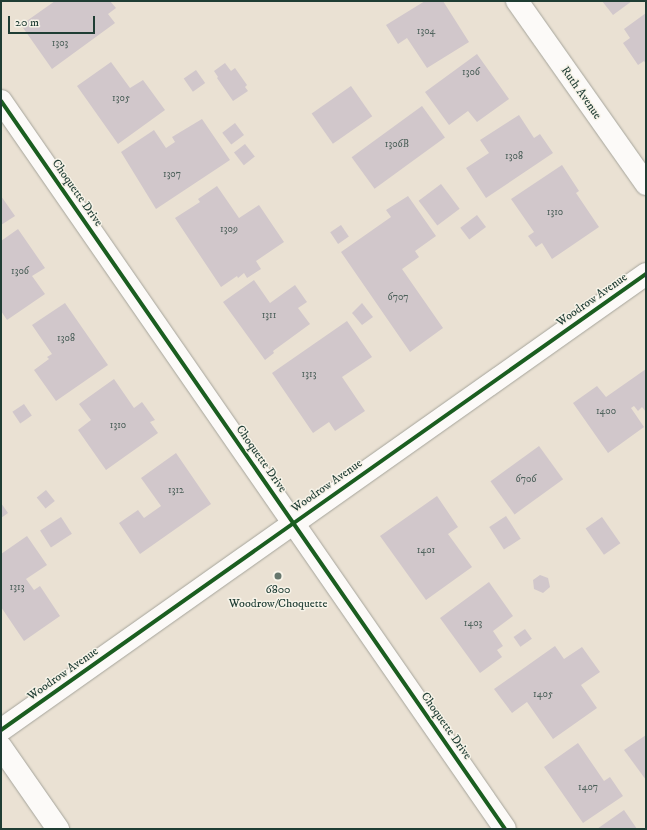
<!DOCTYPE html>
<html>
<head>
<meta charset="utf-8">
<style>
  body { margin:0 }
  #map { position:relative; width:647px; height:830px; overflow:hidden; background:#eae1d3; font-family:"IM FELL DW Pica",serif }
  div>[style] { position:absolute }
  .building>* { inset:0; background:#d1c7cb; transform-origin:0 0 }
  .roads { filter:drop-shadow(0 0 1px #a5a49b) drop-shadow(0 0 1px #a5a49b) }
  .minor>* { height:22px; margin:-11px; padding:0 11px; transform-origin:11px; border-radius:11px; background:#fcfaf8 }
  .cycleway>* { height:4px; margin:-2px; padding:0 2px; transform-origin:2px; border-radius:2px; background:#1b5e20 }
  .dots>* { width:11px; height:11px; translate:-50% -50%; box-sizing:border-box; border:2px solid #f7f3e8; border-radius:50% }
  span { translate:-50% -50%; white-space:nowrap; text-align:center; line-height:1.15; -webkit-text-stroke:3px #f7f3e8; paint-order:stroke }
  .number-label { font-size:10px; color:#4c605a }
  .number-label span { -webkit-text-stroke-width:0 }
  .street-label { font-size:12px; color:#1f3d34 }
  .poi-label { font-size:12px; color:#1f3d34 }
  .frame { position:absolute; inset:0; border:2px solid #1f3d34; pointer-events:none }
  .scale { position:absolute; left:8px; top:16px; width:87px; height:18px; box-sizing:border-box; border:2px solid #1f3d34; border-top:0; padding-left:5px; font-size:12px; line-height:14px; white-space:nowrap; color:#1f3d34; -webkit-text-stroke:3px #f7f3e8; paint-order:stroke }
</style>
</head>
<body>
<div id="map">
  <div class="building">
    <div style="clip-path:polygon(55px 1px,110px 1px,116px 8px,108px 14px,115px 23px,52px 69px,21px 25px)"></div>
    <div style="clip-path:polygon(425px 1px,443px 1px,469px 42px,427px 68px,407px 38px,398px 44px,386px 25px)"></div>
    <div style="clip-path:polygon(602px 1px,632px 1px,613px 15px)"></div>
    <div style="clip-path:polygon(646px 13px,646px 64px,644px 61px,638px 65px,623px 43px,630px 38px,624px 29px)"></div>
    <div style="clip-path:polygon(477px 54px,509px 99px,477px 122px,468px 111px,449px 125px,425px 92px)"></div>
    <div style="clip-path:polygon(111px 62px,130px 88px,143px 80px,165px 110px,118px 144px,77px 86px)"></div>
    <div style="clip-path:polygon(225px 63px,231px 71px,235px 68px,247px 85px,245px 87px,248px 91px,233px 101px,217px 78px,218px 77px,214px 71px)"></div>
    <div style="left:196px;top:70px;width:16px;height:15px;rotate:55deg"></div>
    <div style="left:351px;top:86px;width:37px;height:48px;rotate:55deg"></div>
    <div style="left:422px;top:106px;width:39px;height:87px;rotate:54deg"></div>
    <div style="clip-path:polygon(519px 115px,534px 138px,540px 134px,553px 153px,486px 198px,466px 168px,489px 153px,480px 140px)"></div>
    <div style="clip-path:polygon(202px 119px,230px 160px,156px 209px,121px 152px,154px 130px,166px 148px,175px 142px,172px 137px)"></div>
    <div style="left:235px;top:123px;width:15px;height:16px;rotate:53deg"></div>
    <div style="left:245px;top:144px;width:16px;height:14px;rotate:52deg"></div>
    <div style="clip-path:polygon(562px 165px,579px 191px,576px 193px,599px 227px,552px 259px,542px 243px,536px 247px,528px 236px,534px 232px,511px 199px)"></div>
    <div style="left:441px;top:184px;width:31px;height:28px;rotate:53deg"></div>
    <div style="clip-path:polygon(217px 186px,239px 218px,259px 205px,284px 242px,256px 261px,261px 269px,247px 278px,244px 273px,238px 278px,237px 276px,221px 287px,175px 218px,200px 202px,198px 199px)"></div>
    <div style="clip-path:polygon(1px 196px,15px 216px,1px 225px)"></div>
    <div style="clip-path:polygon(408px 196px,436px 236px,415px 251px,419px 257px,402px 269px,443px 328px,410px 352px,341px 252px,391px 217px,386px 210px)"></div>
    <div style="left:477px;top:215px;width:15px;height:21px;rotate:53deg"></div>
    <div style="left:341px;top:225px;width:14px;height:13px;rotate:56deg"></div>
    <div style="clip-path:polygon(18px 229px,45px 268px,32px 276px,45px 294px,7px 320px,1px 311px,1px 241px)"></div>
    <div style="clip-path:polygon(254px 280px,270px 303px,295px 285px,307px 302px,298px 308px,310px 324px,273px 351px,274px 353px,265px 360px,223px 302px)"></div>
    <div style="clip-path:polygon(65px 303px,108px 365px,56px 401px,34px 370px,49px 359px,47px 357px,52px 354px,32px 325px)"></div>
    <div style="clip-path:polygon(362px 303px,373px 317px,362px 325px,352px 313px)"></div>
    <div style="clip-path:polygon(347px 321px,372px 357px,342px 377px,365px 411px,335px 431px,329px 422px,313px 433px,272px 373px)"></div>
    <div style="clip-path:polygon(646px 369px,646px 412px,642px 407px,638px 411px,634px 406px,631px 408px,644px 427px,608px 453px,573px 403px,597px 386px,606px 397px)"></div>
    <div style="clip-path:polygon(114px 379px,134px 408px,142px 402px,155px 420px,150px 422px,158px 433px,106px 470px,78px 430px,91px 420px,79px 404px)"></div>
    <div style="left:24px;top:404px;width:14px;height:14px;rotate:56deg"></div>
    <div style="left:539px;top:446px;width:41px;height:60px;rotate:54deg"></div>
    <div style="clip-path:polygon(176px 453px,211px 504px,140px 554px,119px 523px,138px 510px,144px 518px,161px 506px,141px 478px)"></div>
    <div style="left:46px;top:490px;width:14px;height:12px;rotate:51deg"></div>
    <div style="clip-path:polygon(437px 496px,458px 527px,448px 534px,472px 567px,426px 600px,380px 536px)"></div>
    <div style="clip-path:polygon(1px 503px,8px 513px,1px 518px)"></div>
    <div style="left:506px;top:516px;width:27px;height:20px;rotate:57deg"></div>
    <div style="left:61px;top:517px;width:20px;height:25px;rotate:57deg"></div>
    <div style="left:602px;top:517px;width:32px;height:20px;rotate:55deg"></div>
    <div style="clip-path:polygon(27px 536px,47px 565px,26px 579px,34px 590px,40px 586px,60px 616px,24px 641px,1px 607px,1px 554px)"></div>
    <div style="clip-path:polygon(540px 575px,548px 578px,550px 587px,543px 593px,534px 589px,533px 580px)"></div>
    <div style="clip-path:polygon(489px 582px,513px 616px,493px 631px,503px 646px,497px 650px,502px 657px,480px 673px,440px 618px)"></div>
    <div style="left:525px;top:629px;width:12px;height:14px;rotate:55deg"></div>
    <div style="clip-path:polygon(555px 646px,564px 659px,582px 647px,600px 672px,581px 685px,597px 708px,553px 739px,527px 702px,512px 713px,494px 689px)"></div>
    <div style="clip-path:polygon(646px 735px,646px 780px,624px 750px)"></div>
    <div style="clip-path:polygon(578px 743px,604px 781px,610px 777px,623px 796px,583px 823px,544px 767px)"></div>
    <div style="clip-path:polygon(624px 810px,637px 829px,597px 829px)"></div>
  </div>
  <div class="roads">
    <div class="minor">
      <div style="left:517px;top:1px;width:224px;rotate:54.8deg"></div>
      <div style="left:1px;top:101px;width:885px;rotate:55.3deg"></div>
      <div style="left:1px;top:730px;width:790px;rotate:-35.26deg"></div>
      <div style="left:1px;top:747px;width:100px;rotate:55.2deg"></div>
    </div>
  </div>
  <div class="cycleway">
    <div style="left:1px;top:101px;width:885px;rotate:55.3deg"></div>
    <div style="left:1px;top:730px;width:790px;rotate:-35.26deg"></div>
  </div>
  <div class="dots">
    <div style="left:278px;top:576px;background:#66766c"></div>
  </div>
  <div class="number-label">
    <span style="left:426px;top:32px">1304</span>
    <span style="left:60px;top:44px">1303</span>
    <span style="left:471px;top:73px">1306</span>
    <span style="left:121px;top:99px">1305</span>
    <span style="left:397px;top:145px">1306B</span>
    <span style="left:514px;top:157px">1308</span>
    <span style="left:172px;top:175px">1307</span>
    <span style="left:555px;top:213px">1310</span>
    <span style="left:229px;top:230px">1309</span>
    <span style="left:20px;top:272px">1306</span>
    <span style="left:398px;top:298px">6707</span>
    <span style="left:269px;top:316px">1311</span>
    <span style="left:66px;top:339px">1308</span>
    <span style="left:309px;top:375px">1313</span>
    <span style="left:606px;top:412px">1400</span>
    <span style="left:118px;top:426px">1310</span>
    <span style="left:526px;top:480px">6706</span>
    <span style="left:176px;top:491px">1312</span>
    <span style="left:426px;top:551px">1401</span>
    <span style="left:17px;top:588px">1313</span>
    <span style="left:473px;top:624px">1403</span>
    <span style="left:543px;top:695px">1405</span>
    <span style="left:588px;top:788px">1407</span>
  </div>
  <div class="street-label">
    <span style="left:581px;top:93px;rotate:55deg">Ruth Avenue</span>
    <span style="left:77px;top:193px;rotate:55deg">Choquette Drive</span>
    <span style="left:592px;top:300px;rotate:-35deg">Woodrow Avenue</span>
    <span style="left:261px;top:459px;rotate:55deg">Choquette Drive</span>
    <span style="left:327px;top:486px;rotate:-35deg">Woodrow Avenue</span>
    <span style="left:63px;top:674px;rotate:-35deg">Woodrow Avenue</span>
    <span style="left:446px;top:726px;rotate:55deg">Choquette Drive</span>
  </div>
  <div class="poi-label">
    <span style="left:278px;top:597px">6800<br>Woodrow/Choquette</span>
  </div>
  <div class="frame"></div>
  <div class="scale">20 m</div>
</div>
</body>
</html>
